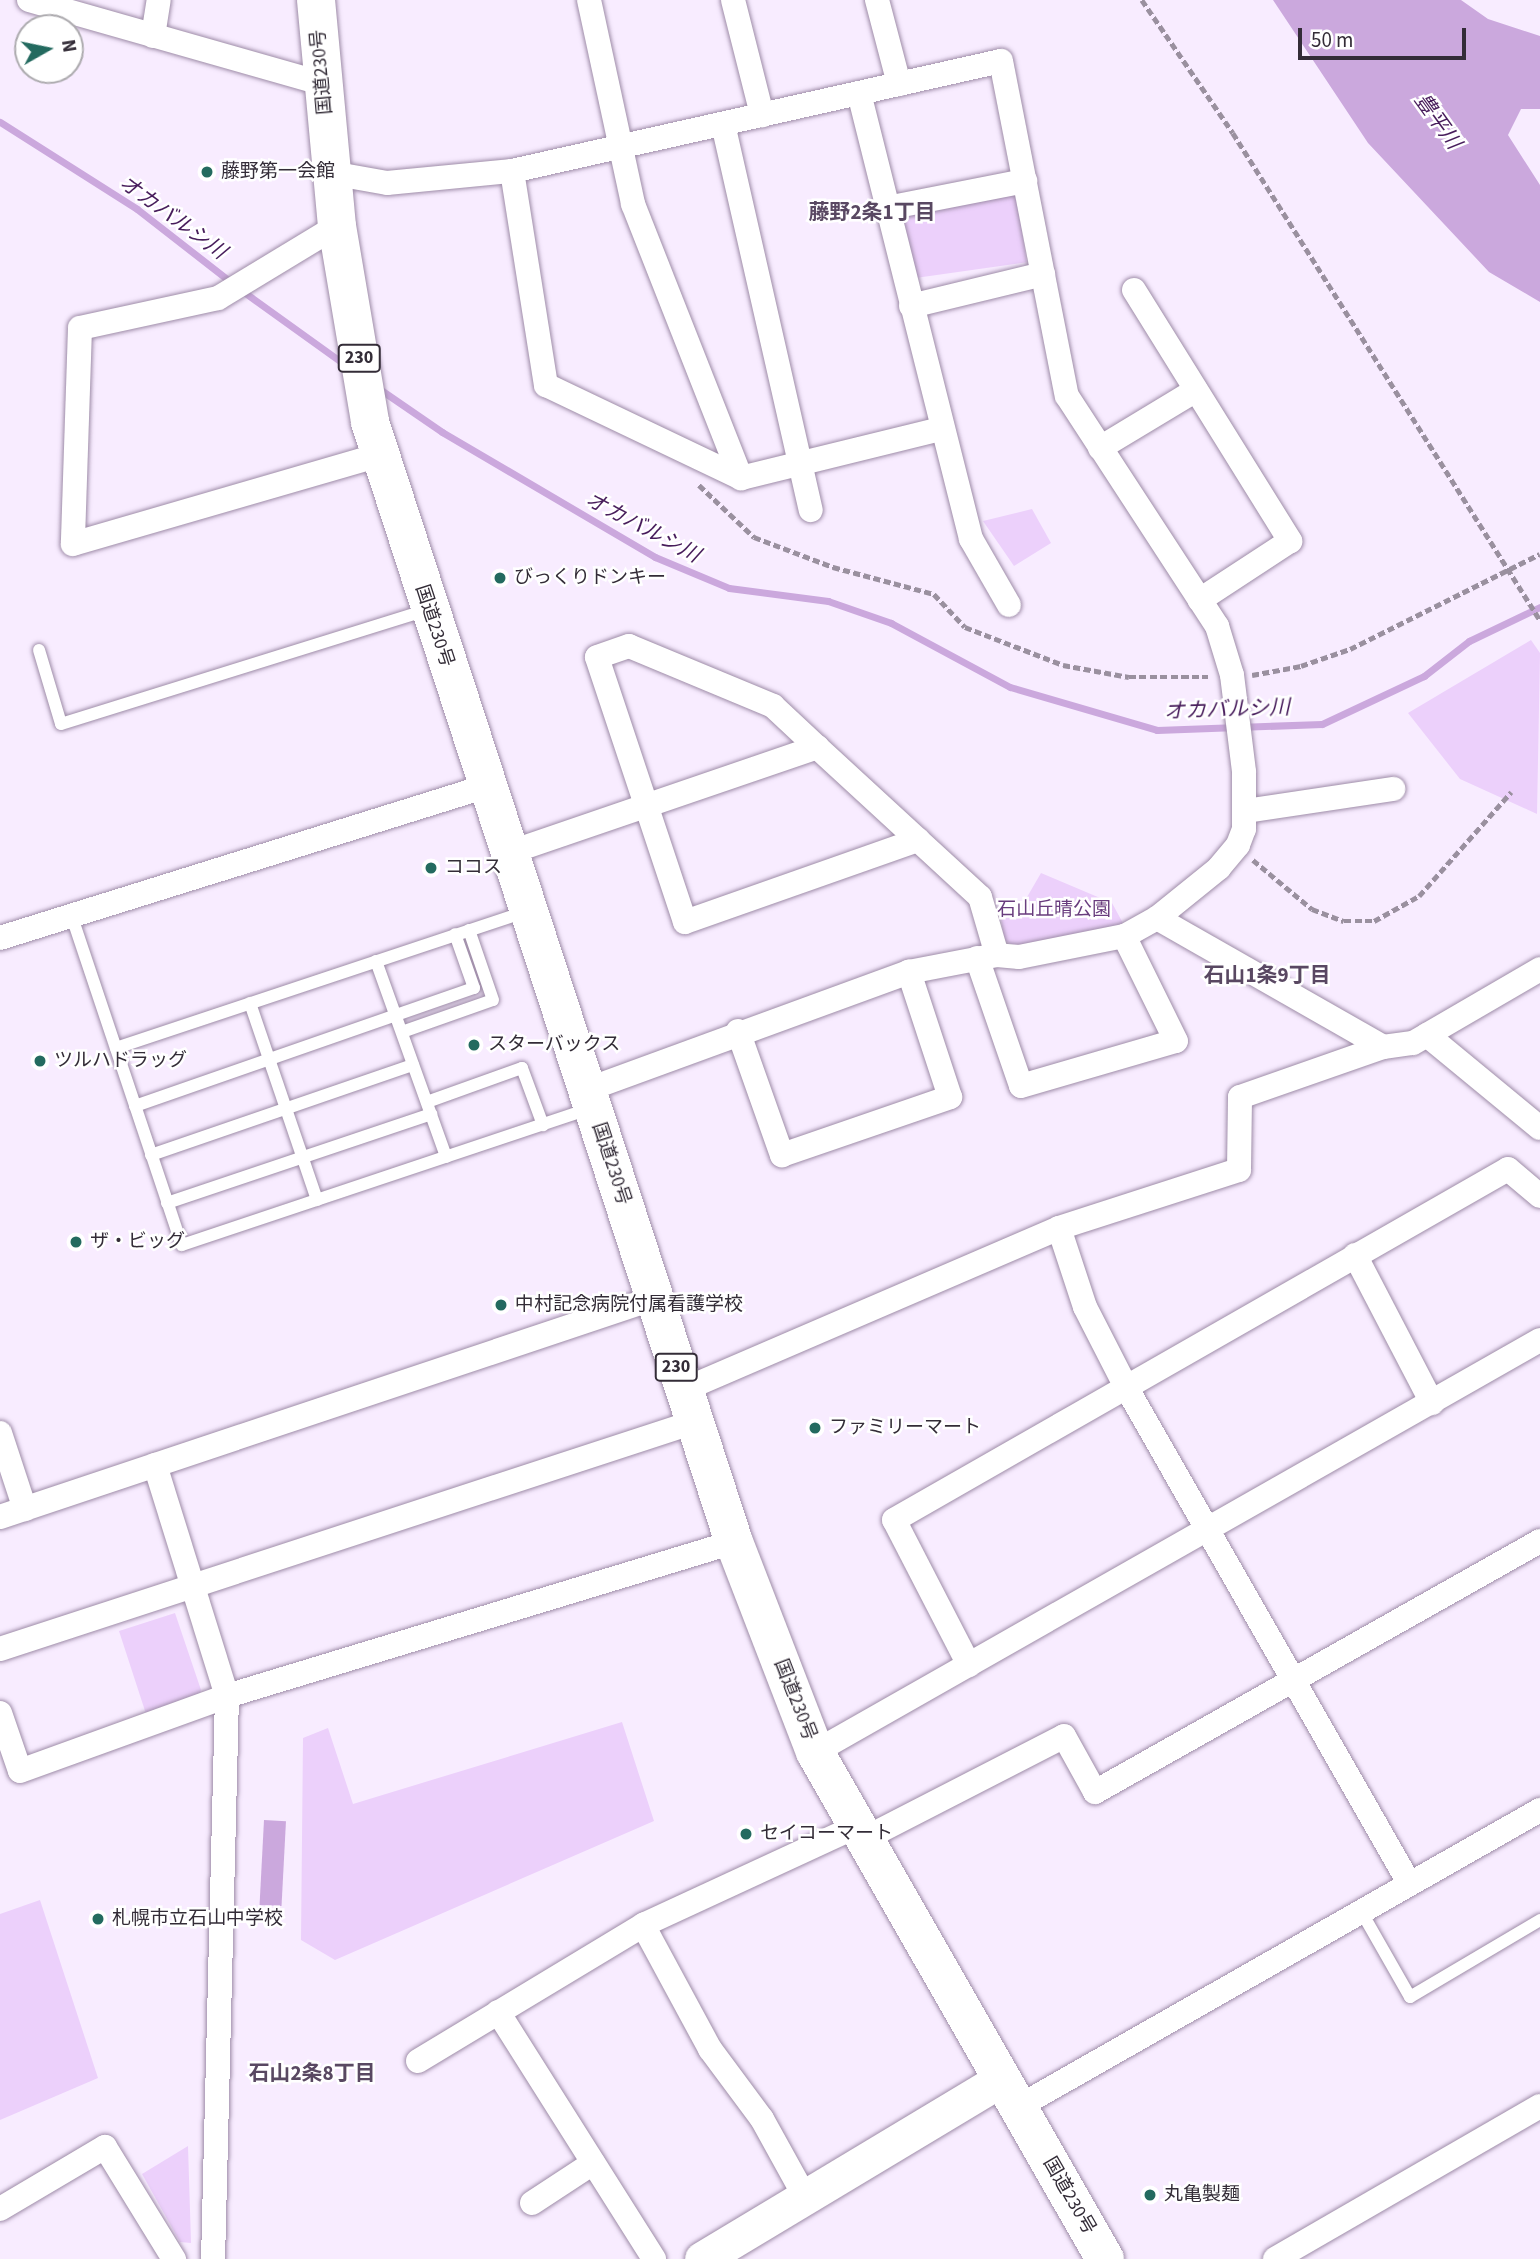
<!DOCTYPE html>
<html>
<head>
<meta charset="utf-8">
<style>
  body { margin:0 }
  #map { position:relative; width:1540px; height:2259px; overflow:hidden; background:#f8ecff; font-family:"Source Sans 3","Noto Sans JP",sans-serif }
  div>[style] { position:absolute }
  .green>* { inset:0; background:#ecd0fb; transform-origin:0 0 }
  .water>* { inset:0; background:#cba8dd; transform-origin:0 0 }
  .stream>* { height:7px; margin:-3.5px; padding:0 3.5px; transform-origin:3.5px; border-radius:3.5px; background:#cba8dd }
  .path>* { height:4.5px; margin-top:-2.25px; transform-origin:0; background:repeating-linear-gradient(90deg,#9a909f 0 7px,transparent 0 10.5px) }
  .roads { filter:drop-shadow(0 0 2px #9e8ca8) drop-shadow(0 0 2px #9e8ca8) }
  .lane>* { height:12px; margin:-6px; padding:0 6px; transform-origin:6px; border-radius:6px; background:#fff }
  .street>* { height:24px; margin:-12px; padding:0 12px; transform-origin:12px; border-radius:12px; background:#fff }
  .secondary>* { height:35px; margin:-17.5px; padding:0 17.5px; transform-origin:17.5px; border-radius:17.5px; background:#fff }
  .highway>* { height:38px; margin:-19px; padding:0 19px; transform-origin:19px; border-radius:19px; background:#fff }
  .dots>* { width:19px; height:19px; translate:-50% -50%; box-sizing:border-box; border:4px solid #fff; border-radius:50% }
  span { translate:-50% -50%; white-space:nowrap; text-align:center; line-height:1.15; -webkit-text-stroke:5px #fff; paint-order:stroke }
  .shield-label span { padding:2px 5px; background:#fff; border:2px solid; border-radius:5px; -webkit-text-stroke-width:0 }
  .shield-label { font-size:18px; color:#332c37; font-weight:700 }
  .street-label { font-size:19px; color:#332c37 }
  .poi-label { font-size:19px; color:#332c37 }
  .left { translate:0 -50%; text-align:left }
  .park-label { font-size:19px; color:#693d7e }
  .water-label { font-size:21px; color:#471c5b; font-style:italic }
  .neighbourhood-label { font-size:21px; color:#594862; font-weight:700 }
  .north { position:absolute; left:14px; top:14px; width:70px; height:70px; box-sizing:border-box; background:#fff; border:2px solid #adabaf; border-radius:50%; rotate:81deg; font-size:19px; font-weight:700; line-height:28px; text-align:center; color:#332c37 }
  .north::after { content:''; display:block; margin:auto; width:24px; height:32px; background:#236a5f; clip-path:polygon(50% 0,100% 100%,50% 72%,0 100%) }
  .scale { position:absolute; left:1298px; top:28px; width:168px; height:32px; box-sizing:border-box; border:4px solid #332c37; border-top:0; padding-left:9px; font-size:21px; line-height:24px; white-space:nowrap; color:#332c37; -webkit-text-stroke:5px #fff; paint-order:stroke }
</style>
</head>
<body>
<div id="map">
  <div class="green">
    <div style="left:1017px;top:195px;width:68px;height:121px;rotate:82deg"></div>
    <div style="clip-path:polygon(1032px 509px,1051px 543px,1014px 566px,983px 521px)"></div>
    <div style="clip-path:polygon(1531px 640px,1540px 653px,1537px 814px,1460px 779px,1408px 713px)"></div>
    <div style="clip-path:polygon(1041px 873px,1112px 903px,1124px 925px,1019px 948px,1004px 940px,1001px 918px,1023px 904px)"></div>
    <div style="clip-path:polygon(175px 1613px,201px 1690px,197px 1700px,147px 1717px,119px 1631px)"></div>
    <div style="clip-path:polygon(622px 1722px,654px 1821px,335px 1960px,301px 1940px,303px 1738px,328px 1728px,353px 1804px)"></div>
    <div style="clip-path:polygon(40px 1900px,98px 2078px,0 2120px,0 1914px)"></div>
    <div style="clip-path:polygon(188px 2146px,191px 2243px,180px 2242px,142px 2174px)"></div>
  </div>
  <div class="water">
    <div style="clip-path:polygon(1273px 0,1461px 0,1488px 19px,1540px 36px,1540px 109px,1521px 109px,1508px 135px,1540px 185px,1540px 302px,1489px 272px,1368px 143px)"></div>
    <div style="left:264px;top:1820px;width:22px;height:85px;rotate:3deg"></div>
  </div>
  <div class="stream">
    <div style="left:0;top:122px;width:162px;rotate:32.4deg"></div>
    <div style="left:137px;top:209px;width:120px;rotate:37.9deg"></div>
    <div style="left:241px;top:290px;width:132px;rotate:35.7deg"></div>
    <div style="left:378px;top:388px;width:78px;rotate:34.5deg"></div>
    <div style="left:442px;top:432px;width:247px;rotate:30.4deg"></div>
    <div style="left:655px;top:557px;width:80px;rotate:22.7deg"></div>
    <div style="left:729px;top:588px;width:100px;rotate:7.5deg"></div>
    <div style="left:828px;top:601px;width:67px;rotate:19.2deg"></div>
    <div style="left:891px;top:623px;width:135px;rotate:28.3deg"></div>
    <div style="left:1010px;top:687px;width:153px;rotate:16.3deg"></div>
    <div style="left:1157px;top:730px;width:165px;rotate:-2.1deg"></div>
    <div style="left:1322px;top:724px;width:113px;rotate:-25.2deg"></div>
    <div style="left:1424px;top:676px;width:57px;rotate:-37.9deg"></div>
    <div style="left:1469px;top:641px;width:79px;rotate:-25.6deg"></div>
  </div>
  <div class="path">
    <div style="left:1142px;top:0;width:161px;rotate:55.6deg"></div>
    <div style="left:1233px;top:133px;width:576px;rotate:57.77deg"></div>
    <div style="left:699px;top:485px;width:76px;rotate:43.4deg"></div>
    <div style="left:754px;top:537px;width:85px;rotate:20.8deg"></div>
    <div style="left:833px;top:567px;width:105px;rotate:15deg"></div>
    <div style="left:934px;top:594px;width:45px;rotate:46.8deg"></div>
    <div style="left:965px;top:627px;width:105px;rotate:21.2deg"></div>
    <div style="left:1063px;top:665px;width:67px;rotate:10.3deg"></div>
    <div style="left:1129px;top:677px;width:79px"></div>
    <div style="left:1252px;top:675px;width:50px;rotate:-10.4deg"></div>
    <div style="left:1301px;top:666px;width:52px;rotate:-19.1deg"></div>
    <div style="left:1350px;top:649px;width:212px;rotate:-26.6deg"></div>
    <div style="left:1253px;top:860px;width:77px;rotate:39.7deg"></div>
    <div style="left:1312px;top:909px;width:34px;rotate:21deg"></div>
    <div style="left:1344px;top:921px;width:30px"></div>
    <div style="left:1374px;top:921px;width:51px;rotate:-29.1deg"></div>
    <div style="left:1419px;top:896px;width:139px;rotate:-48.5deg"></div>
  </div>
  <div class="roads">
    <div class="lane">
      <div style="left:39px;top:650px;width:77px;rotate:73.4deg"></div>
      <div style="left:61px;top:724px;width:384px;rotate:-17.3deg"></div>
      <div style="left:71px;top:914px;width:349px;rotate:71.5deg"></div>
      <div style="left:182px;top:1245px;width:429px;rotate:-18.5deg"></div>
      <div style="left:376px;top:961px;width:208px;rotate:70.3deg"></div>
      <div style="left:250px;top:1003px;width:208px;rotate:71.2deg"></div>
      <div style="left:402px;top:1032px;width:96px;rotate:-19.4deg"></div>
      <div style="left:493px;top:1000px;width:74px;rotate:-108.9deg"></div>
      <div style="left:116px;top:1048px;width:430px;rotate:-18.4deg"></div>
      <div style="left:427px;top:1102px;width:101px;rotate:-19.7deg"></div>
      <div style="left:522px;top:1068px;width:61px;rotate:69.8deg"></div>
      <div style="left:135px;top:1106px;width:359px;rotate:-19.2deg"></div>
      <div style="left:474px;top:988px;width:57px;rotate:-109.4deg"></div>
      <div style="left:151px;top:1155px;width:277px;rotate:-19deg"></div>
      <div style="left:167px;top:1203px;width:279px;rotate:-18.6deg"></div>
      <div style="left:1361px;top:1911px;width:99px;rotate:60.3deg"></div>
      <div style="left:1410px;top:1997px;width:151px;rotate:-30.6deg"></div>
    </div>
    <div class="street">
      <div style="left:29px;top:0;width:306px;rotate:15.9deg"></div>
      <div style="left:589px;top:0;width:209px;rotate:77.8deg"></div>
      <div style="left:633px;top:204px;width:295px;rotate:68.5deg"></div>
      <div style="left:733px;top:0;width:119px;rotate:75.8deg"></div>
      <div style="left:877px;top:0;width:87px;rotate:75.3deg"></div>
      <div style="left:153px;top:36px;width:36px;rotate:-81deg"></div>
      <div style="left:859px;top:93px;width:460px;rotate:75.9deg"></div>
      <div style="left:971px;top:539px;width:76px;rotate:60.1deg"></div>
      <div style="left:723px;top:124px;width:396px;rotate:77.2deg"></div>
      <div style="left:512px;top:171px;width:217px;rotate:81deg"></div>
      <div style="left:546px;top:385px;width:216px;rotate:25.5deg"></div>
      <div style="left:741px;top:478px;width:205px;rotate:-13.8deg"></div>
      <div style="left:331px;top:173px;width:57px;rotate:10.1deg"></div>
      <div style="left:387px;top:183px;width:126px;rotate:-5.5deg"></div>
      <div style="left:512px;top:171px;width:501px;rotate:-12.68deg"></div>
      <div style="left:1001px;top:61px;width:341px;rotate:78.9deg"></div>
      <div style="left:1067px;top:396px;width:275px;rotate:56.9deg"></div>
      <div style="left:1217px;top:626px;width:51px;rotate:73deg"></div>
      <div style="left:1232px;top:675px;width:98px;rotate:82.9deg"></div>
      <div style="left:1244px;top:772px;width:57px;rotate:90deg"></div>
      <div style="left:1244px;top:829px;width:17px;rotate:111deg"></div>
      <div style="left:1238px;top:845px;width:30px;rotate:130deg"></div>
      <div style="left:1219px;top:868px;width:80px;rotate:141.1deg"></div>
      <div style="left:1157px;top:918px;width:38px;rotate:151deg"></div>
      <div style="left:1124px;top:936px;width:107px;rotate:168.7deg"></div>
      <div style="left:1019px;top:957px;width:22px;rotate:-175deg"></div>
      <div style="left:997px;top:955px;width:90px;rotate:169.1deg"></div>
      <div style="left:909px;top:972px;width:344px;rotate:159.9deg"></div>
      <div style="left:887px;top:208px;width:141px;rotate:-11.1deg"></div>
      <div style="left:337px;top:226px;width:139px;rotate:148.8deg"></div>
      <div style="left:218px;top:298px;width:141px;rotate:167.7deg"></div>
      <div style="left:80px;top:328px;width:216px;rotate:91.9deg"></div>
      <div style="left:73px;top:544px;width:320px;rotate:-16.2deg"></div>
      <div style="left:1134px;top:290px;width:296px;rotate:58.1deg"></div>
      <div style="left:1290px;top:541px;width:108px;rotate:146.8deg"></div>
      <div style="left:911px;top:306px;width:136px;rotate:-13.6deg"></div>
      <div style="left:1100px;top:448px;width:112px;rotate:-31.1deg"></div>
      <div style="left:1245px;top:811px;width:150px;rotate:-8.5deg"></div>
      <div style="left:918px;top:840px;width:247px;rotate:160.6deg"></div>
      <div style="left:685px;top:922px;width:279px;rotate:-108.4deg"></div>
      <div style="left:597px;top:657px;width:34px;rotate:-19deg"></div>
      <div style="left:629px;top:646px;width:156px;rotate:22.6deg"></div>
      <div style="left:773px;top:706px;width:60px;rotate:43deg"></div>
      <div style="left:817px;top:747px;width:137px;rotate:42.6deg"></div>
      <div style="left:918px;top:840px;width:84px;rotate:42.6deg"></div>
      <div style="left:980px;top:897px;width:60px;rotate:73.7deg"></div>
      <div style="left:508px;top:853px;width:327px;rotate:-18.9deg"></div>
      <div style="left:1157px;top:918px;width:260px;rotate:29.7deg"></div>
      <div style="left:0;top:938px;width:510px;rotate:-17.33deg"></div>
      <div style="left:977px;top:958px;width:135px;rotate:71deg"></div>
      <div style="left:1021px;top:1086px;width:161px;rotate:-16.2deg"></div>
      <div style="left:1176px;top:1041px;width:117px;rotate:-116.3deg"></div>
      <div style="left:738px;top:1031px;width:132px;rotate:70.5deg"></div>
      <div style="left:782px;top:1155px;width:178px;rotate:-19deg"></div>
      <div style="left:950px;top:1097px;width:132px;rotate:-108.2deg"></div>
      <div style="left:1427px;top:1035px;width:146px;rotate:39.5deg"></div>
      <div style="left:1059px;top:1228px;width:83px;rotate:71.8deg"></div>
      <div style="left:1085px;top:1307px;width:88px;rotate:62.9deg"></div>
      <div style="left:1125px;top:1385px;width:573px;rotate:60.3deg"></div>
      <div style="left:1355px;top:1255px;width:167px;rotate:62.5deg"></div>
      <div style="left:683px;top:1390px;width:409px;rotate:-23.3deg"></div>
      <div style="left:1059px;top:1228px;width:189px;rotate:-17.9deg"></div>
      <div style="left:1239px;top:1170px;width:73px;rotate:-89.2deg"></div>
      <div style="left:1240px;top:1097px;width:151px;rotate:-19.3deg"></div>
      <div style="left:1383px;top:1047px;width:30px;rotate:-8deg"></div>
      <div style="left:1413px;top:1043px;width:147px;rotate:-30.2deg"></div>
      <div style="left:0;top:1433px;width:80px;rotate:71.8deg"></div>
      <div style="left:155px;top:1465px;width:242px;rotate:72.7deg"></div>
      <div style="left:227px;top:1696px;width:563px;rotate:91.42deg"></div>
      <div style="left:0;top:1517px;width:691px;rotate:-18.49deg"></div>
      <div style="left:0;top:1649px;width:730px;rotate:-18.11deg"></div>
      <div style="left:969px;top:1665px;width:163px;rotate:-117.3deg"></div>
      <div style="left:894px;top:1520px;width:707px;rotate:-29.75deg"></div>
      <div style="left:1508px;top:1169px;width:42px;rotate:40.2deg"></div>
      <div style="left:0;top:1713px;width:61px;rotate:71deg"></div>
      <div style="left:20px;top:1771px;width:220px;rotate:-19.9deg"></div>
      <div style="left:227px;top:1696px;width:530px;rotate:-16.9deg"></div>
      <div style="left:815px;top:1752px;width:834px;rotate:-29.61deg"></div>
      <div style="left:862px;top:1840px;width:227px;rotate:-27.2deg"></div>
      <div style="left:1064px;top:1736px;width:64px;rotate:61deg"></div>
      <div style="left:1095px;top:1792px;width:511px;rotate:-29.42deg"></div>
      <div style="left:643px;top:1925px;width:141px;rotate:61.6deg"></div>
      <div style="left:710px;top:2049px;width:87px;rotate:53.4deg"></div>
      <div style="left:762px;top:2119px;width:89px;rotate:61.1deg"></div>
      <div style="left:498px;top:2012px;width:292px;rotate:57.7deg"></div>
      <div style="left:418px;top:2061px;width:265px;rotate:-31.1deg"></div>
      <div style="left:645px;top:1924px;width:231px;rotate:-24.8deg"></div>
      <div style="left:1018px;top:2107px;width:601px;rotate:-29.64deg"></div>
      <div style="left:532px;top:2203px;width:73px;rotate:-33.3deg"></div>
      <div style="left:0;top:2209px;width:122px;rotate:-30.6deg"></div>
      <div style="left:105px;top:2147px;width:132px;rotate:58.4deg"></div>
      <div style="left:1275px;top:2259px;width:306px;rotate:-30deg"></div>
    </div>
    <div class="secondary">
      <div style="left:702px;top:2259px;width:349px;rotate:-31deg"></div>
    </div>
    <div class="highway">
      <div style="left:316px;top:0;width:227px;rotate:84.7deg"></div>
      <div style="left:337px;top:226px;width:199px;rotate:80.4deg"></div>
      <div style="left:370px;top:422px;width:1178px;rotate:72deg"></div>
      <div style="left:734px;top:1542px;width:225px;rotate:68.9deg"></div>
      <div style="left:815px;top:1752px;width:584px;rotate:60.23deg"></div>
    </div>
  </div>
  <div class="dots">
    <div style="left:207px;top:172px;background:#236a5f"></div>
    <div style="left:500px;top:578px;background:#236a5f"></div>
    <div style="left:431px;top:868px;background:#236a5f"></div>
    <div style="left:474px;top:1045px;background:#236a5f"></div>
    <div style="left:40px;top:1061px;background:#236a5f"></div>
    <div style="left:76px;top:1242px;background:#236a5f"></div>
    <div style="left:501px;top:1305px;background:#236a5f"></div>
    <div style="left:815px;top:1428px;background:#236a5f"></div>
    <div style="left:746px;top:1834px;background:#236a5f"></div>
    <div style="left:98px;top:1919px;background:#236a5f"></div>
    <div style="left:1150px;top:2195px;background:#236a5f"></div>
  </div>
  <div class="shield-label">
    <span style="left:359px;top:358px">230</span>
    <span style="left:676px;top:1367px">230</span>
  </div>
  <div class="street-label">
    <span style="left:322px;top:72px;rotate:-95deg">国道230号</span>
    <span style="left:434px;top:626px;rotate:72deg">国道230号</span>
    <span style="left:611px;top:1164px;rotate:72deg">国道230号</span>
    <span style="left:795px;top:1700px;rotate:69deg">国道230号</span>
    <span style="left:1069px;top:2196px;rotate:60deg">国道230号</span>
  </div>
  <div class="poi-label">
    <span class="left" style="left:221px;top:172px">藤野第一会館</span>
    <span class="left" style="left:514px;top:578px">びっくりドンキー</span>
    <span class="left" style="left:445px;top:868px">ココス</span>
    <span class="left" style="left:488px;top:1045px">スターバックス</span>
    <span class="left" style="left:54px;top:1061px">ツルハドラッグ</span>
    <span class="left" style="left:90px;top:1242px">ザ・ビッグ</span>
    <span class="left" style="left:515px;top:1305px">中村記念病院付属看護学校</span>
    <span class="left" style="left:829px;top:1428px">ファミリーマート</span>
    <span class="left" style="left:760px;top:1834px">セイコーマート</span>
    <span class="left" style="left:112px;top:1919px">札幌市立石山中学校</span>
    <span class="left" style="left:1164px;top:2195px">丸亀製麺</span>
  </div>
  <div class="park-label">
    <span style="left:1054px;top:910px">石山丘晴公園</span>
  </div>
  <div class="water-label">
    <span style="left:1438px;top:121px;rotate:54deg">豊平川</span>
    <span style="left:173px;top:217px;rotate:36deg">オカバルシ川</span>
    <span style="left:643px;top:527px;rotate:28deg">オカバルシ川</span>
    <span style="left:1227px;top:709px;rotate:-2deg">オカバルシ川</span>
  </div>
  <div class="neighbourhood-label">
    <span style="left:872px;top:212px">藤野2条1丁目</span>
    <span style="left:1267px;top:975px">石山1条9丁目</span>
    <span style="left:312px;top:2073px">石山2条8丁目</span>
  </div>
  <div class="north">N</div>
  <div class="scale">50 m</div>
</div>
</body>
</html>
